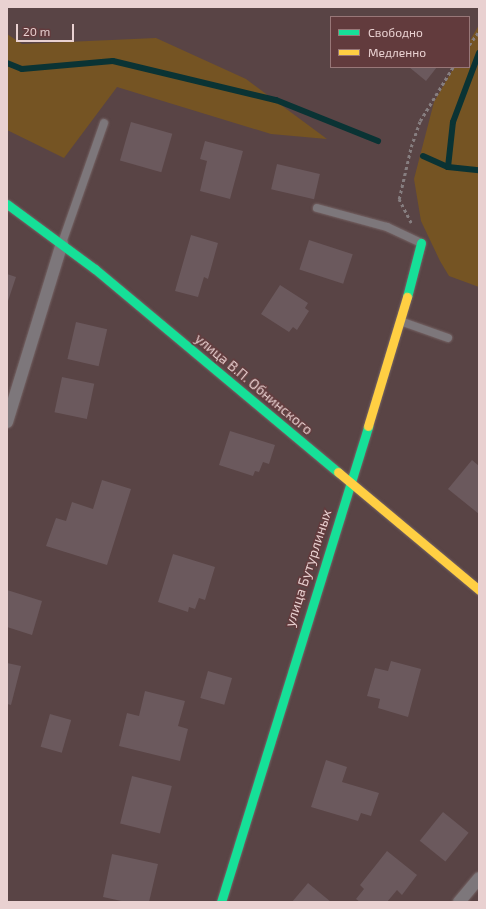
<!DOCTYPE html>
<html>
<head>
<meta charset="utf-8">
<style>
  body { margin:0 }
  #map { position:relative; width:486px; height:909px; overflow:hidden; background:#594445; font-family:"Exo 2",sans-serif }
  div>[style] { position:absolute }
  .green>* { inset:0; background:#755423 }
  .stream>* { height:6px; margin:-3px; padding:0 3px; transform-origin:3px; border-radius:3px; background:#0a3334 }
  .building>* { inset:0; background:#6b595d; transform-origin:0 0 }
  .path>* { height:2.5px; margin-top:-1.25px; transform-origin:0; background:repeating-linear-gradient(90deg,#867e80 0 3px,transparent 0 6px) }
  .roads { filter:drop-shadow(0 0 1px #746263) drop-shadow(0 0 1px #746263) }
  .lane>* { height:8px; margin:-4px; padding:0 4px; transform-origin:4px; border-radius:4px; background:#7d777b }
  .street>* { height:12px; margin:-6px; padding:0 6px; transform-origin:6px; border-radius:6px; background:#7d777b }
  .fast>* { height:9px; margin:-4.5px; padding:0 4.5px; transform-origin:4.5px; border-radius:4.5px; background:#16e098 }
  .slow>* { height:9px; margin:-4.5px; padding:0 4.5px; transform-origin:4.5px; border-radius:4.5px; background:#ffcf43 }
  span { translate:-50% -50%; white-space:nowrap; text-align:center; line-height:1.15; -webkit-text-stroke:3px #623b3d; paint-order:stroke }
  .street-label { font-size:14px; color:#e9d1d1 }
  .frame { position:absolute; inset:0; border:8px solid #e9d1d1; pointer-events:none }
  .legend { position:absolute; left:330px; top:16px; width:140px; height:52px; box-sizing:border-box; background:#623b3d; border:1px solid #987778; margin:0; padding:5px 7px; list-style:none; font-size:12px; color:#e9d1d1 }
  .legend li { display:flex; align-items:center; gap:8px; height:20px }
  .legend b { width:20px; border:1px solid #987778 }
  .scale { position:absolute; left:16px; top:24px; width:58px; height:18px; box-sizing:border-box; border:2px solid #e9d1d1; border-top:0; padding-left:5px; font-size:12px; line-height:14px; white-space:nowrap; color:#e9d1d1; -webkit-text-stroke:3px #623b3d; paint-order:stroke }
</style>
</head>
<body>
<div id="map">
  <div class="green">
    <div style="clip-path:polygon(479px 25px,479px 287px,449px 276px,440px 261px,421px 221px,414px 179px,434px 102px,454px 67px,469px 67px,469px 42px)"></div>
    <div style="clip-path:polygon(7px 34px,22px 44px,156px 38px,246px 79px,327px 139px,271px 134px,117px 87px,64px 158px,7px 130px)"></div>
  </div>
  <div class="stream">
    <div style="left:7px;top:63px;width:16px;rotate:22deg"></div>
    <div style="left:22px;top:69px;width:91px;rotate:-5deg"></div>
    <div style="left:113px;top:61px;width:168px;rotate:13.5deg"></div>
    <div style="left:276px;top:100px;width:110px;rotate:21.9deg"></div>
    <div style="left:423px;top:156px;width:27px;rotate:24deg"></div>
    <div style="left:448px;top:167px;width:31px;rotate:6deg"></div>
    <div style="left:448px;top:167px;width:45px;rotate:-83.7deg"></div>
    <div style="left:453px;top:122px;width:74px;rotate:-69.4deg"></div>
  </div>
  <div class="building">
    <div style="clip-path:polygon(409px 67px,437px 67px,426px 81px)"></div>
    <div style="left:131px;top:122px;width:43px;height:40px;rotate:16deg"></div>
    <div style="clip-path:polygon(205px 141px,243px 151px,230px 199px,200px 191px,207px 161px,200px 159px)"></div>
    <div style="left:277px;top:164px;width:44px;height:26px;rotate:13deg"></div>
    <div style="clip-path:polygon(191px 235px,218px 243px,208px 279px,204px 277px,198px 297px,175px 291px)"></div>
    <div style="left:309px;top:240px;width:46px;height:31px;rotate:18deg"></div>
    <div style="clip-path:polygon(7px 274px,16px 277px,7px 304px)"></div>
    <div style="clip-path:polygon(280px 285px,308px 303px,305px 308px,309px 311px,297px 330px,293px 327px,289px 332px,261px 314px)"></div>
    <div style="left:76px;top:322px;width:32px;height:38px;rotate:13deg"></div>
    <div style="left:62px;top:377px;width:33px;height:36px;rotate:12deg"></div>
    <div style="clip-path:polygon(230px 431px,275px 445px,269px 464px,263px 462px,259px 472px,255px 471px,253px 476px,219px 465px)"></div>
    <div style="clip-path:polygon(472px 460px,479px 466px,479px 514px,448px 489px)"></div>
    <div style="clip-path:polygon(102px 480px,131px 489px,107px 565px,46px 546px,56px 518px,66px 521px,72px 502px,93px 509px)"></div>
    <div style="clip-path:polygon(173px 554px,215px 567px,205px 600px,199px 598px,195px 609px,189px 607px,188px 612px,158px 602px)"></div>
    <div style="clip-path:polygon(7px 590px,42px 601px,32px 635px,7px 627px)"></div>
    <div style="clip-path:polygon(391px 661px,421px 669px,408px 717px,378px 708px,380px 699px,367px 696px,375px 668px,388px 671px)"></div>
    <div style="clip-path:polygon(7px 663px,21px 666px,11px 705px,7px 704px)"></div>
    <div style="left:208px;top:671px;width:25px;height:28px;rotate:16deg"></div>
    <div style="clip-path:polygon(145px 691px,185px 701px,178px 726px,188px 729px,180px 761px,119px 746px,127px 713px,139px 716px)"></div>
    <div style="left:50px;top:714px;width:22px;height:34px;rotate:16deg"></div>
    <div style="clip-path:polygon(326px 760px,347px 767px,342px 782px,379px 793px,371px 816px,361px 813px,358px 821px,311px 807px)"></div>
    <div style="left:132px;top:776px;width:41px;height:49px;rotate:14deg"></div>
    <div style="left:443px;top:812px;width:33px;height:37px;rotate:39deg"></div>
    <div style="clip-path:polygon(387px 851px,417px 875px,402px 895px,397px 890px,387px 902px,360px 902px,356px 899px,364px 889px,360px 885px)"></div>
    <div style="clip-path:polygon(112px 854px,158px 864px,149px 902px,126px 902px,103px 897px)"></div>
    <div style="clip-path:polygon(308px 883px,331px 902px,292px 902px)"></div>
  </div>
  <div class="path">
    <div style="left:469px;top:45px;width:17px;rotate:-54deg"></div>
    <div style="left:411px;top:223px;width:27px;rotate:-117deg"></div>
    <div style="left:399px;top:199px;width:53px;rotate:-77deg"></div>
    <div style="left:411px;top:147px;width:28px;rotate:-71deg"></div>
    <div style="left:420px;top:121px;width:63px;rotate:-58.6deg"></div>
  </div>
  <div class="roads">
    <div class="lane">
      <div style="left:317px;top:208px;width:73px;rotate:15.2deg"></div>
      <div style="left:387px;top:227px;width:38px;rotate:25deg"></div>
      <div style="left:62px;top:243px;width:127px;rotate:-70.7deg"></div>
      <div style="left:400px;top:321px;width:51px;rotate:19.5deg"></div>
    </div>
    <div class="street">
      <div style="left:7px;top:422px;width:187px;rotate:-72.9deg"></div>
      <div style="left:459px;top:902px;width:31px;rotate:-50deg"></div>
    </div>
    <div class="fast">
      <div style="left:7px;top:204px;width:109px;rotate:36.5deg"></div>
      <div style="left:95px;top:269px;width:317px;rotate:39.9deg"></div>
      <div style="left:407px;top:297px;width:56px;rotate:-75.5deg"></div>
      <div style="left:221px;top:902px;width:498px;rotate:-72.8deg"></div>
    </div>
    <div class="slow">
      <div style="left:368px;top:426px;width:135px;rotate:-73.2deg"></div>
      <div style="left:338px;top:472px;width:184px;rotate:39.9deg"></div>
    </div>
  </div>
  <div class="street-label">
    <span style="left:254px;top:384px;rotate:40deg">улица В.П. Обнинского</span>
    <span style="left:308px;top:568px;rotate:-72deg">улица Бутурлиных</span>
  </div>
  <div class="frame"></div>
  <ul class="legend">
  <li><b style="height:5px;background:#16e098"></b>Свободно</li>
  <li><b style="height:5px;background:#ffcf43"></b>Медленно</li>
  </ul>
  <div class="scale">20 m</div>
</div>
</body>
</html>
